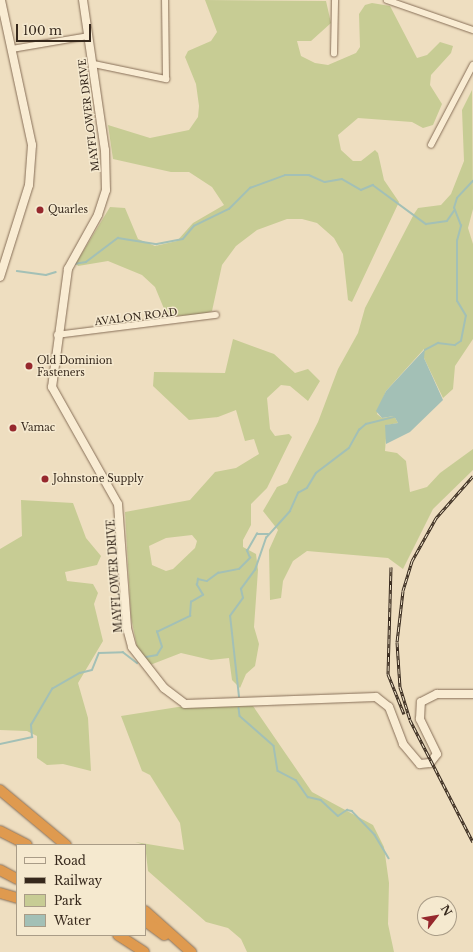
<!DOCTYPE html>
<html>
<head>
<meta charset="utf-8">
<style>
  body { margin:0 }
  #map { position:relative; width:473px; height:952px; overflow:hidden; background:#eedec0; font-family:"Libre Baskerville",serif }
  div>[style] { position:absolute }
  .green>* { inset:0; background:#c7cc94 }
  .water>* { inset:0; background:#a3c0b6 }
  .stream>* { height:1.5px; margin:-0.75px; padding:0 0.75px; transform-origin:0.75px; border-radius:0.75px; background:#a3c0b6 }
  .roads { filter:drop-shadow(0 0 1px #876f58) drop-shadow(0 0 1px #876f58) }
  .street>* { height:5.5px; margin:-2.75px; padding:0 2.75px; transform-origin:2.75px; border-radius:2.75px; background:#f9ecd3 }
  .secondary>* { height:8px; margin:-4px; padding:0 4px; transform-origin:4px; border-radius:4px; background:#f9ecd3 }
  .highway>* { height:10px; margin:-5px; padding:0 5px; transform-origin:5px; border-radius:5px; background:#df9a4f }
  .rail>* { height:3px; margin-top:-1.5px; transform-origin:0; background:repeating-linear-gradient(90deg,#f5e9cf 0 4.5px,#36281c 0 9px); box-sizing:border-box; border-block:1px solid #36281c }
  .dots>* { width:11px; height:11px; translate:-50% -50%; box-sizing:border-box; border:2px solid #f5e9cf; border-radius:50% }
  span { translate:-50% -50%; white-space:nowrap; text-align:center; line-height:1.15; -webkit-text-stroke:3px #f5e9cf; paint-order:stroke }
  .street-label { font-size:10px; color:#36281c }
  .poi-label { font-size:10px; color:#36281c }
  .left { translate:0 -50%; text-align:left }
  .legend { position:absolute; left:16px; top:844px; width:130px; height:92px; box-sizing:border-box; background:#f5e9cf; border:1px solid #a99c87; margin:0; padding:5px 7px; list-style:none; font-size:12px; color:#36281c }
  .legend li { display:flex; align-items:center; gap:8px; height:20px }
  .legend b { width:20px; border:1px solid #a99c87 }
  .north { position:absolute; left:417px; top:896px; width:40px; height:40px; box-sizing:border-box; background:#f5e9cf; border:1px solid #a99c87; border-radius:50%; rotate:59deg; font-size:11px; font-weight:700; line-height:16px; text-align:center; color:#36281c }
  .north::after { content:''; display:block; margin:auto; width:14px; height:18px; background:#96282d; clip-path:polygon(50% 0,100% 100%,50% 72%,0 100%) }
  .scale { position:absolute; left:16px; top:24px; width:75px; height:18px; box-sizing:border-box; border:2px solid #36281c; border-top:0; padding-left:5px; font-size:12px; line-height:14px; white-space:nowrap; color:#36281c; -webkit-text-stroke:3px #f5e9cf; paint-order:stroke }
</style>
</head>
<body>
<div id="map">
  <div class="green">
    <div style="clip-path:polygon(205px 0,326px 1px,331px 23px,311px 41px,297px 41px,301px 56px,315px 63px,328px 65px,356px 53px,360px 47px,359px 14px,365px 5px,372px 3px,390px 6px,417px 58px,427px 55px,440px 42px,453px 46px,451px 53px,431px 75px,430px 85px,442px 104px,433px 125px,423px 128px,412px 122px,358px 118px,338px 135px,341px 150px,353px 161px,361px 161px,375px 150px,378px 153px,384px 180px,399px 202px,352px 302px,348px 300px,343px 254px,334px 238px,317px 223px,302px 219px,287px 219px,257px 230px,236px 246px,222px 265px,212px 311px,201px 315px,167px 316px,155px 287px,142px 275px,108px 261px,78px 266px,76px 263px,110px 207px,125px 208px,138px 239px,155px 246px,177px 241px,193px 223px,224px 205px,212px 187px,189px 172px,171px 172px,113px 159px,108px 125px,150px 138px,189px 130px,198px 117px,199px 106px,196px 84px,185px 57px,188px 51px,211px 41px,217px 32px)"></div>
    <div style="clip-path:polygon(472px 90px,473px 209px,468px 228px,473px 244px,473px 339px,455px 366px,453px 389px,443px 398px,424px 358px,424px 349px,386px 391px,377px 414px,382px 418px,394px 416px,398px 423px,387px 425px,385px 451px,397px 453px,406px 461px,410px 492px,427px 487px,440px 473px,473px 449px,473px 470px,433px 509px,403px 569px,388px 558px,307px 551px,293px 561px,283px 581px,281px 598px,270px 600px,269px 550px,278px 530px,263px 511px,277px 487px,287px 483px,318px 422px,338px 369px,358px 333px,365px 308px,414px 214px,418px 208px,441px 205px,451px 194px,464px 161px,462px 110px)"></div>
    <div style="clip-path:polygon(evenodd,233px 339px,274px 354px,295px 373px,308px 369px,320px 381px,308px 401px,290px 386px,281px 385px,267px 398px,270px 429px,275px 436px,289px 434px,292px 437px,267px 488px,251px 504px,251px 525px,243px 540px,243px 547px,256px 554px,258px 570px,254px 627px,259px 644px,255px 666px,246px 674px,240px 688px,232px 680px,229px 658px,211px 660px,181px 653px,150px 665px,137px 647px,131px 617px,125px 512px,190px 500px,215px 472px,236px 468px,259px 454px,254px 439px,245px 441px,236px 410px,218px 417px,189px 420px,153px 386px,154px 372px,225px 373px,233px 339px,192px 535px,197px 541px,195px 548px,173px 569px,166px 571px,152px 565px,149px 546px,166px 538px,192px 535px)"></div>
    <div style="clip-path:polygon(21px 500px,73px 503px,86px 538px,101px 556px,97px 565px,65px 572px,67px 581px,93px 584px,98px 593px,94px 604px,103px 641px,78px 683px,88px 718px,91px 771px,63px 764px,47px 765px,37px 758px,37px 736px,27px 731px,0 730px,0 549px,22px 536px)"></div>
    <div style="clip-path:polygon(253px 706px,312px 792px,373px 825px,384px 847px,389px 883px,388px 924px,394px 952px,247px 952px,241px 939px,228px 928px,206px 922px,148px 871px,145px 845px,135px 842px,184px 850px,180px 823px,150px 775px,142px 771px,121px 716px,178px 707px)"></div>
  </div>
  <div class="water">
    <div style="clip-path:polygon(425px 349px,424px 358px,443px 400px,410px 432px,386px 444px,385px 425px,398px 423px,394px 416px,382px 418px,376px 411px,386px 391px)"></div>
  </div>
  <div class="stream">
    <div style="left:74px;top:264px;width:12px;rotate:-9deg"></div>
    <div style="left:86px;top:262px;width:40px;rotate:-37deg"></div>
    <div style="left:118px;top:238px;width:39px;rotate:9deg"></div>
    <div style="left:157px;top:244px;width:26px;rotate:-11deg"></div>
    <div style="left:183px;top:239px;width:17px;rotate:-50deg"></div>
    <div style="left:194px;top:226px;width:39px;rotate:-26deg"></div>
    <div style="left:229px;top:209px;width:30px;rotate:-45deg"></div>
    <div style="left:250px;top:188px;width:37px;rotate:-20deg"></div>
    <div style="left:285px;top:175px;width:24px"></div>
    <div style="left:309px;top:175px;width:17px;rotate:24deg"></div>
    <div style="left:325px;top:182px;width:17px;rotate:-10deg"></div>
    <div style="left:342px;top:179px;width:22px;rotate:30deg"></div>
    <div style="left:361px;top:190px;width:13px;rotate:-23deg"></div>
    <div style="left:373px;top:185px;width:66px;rotate:36.3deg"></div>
    <div style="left:426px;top:224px;width:21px;rotate:-8deg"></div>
    <div style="left:447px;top:221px;width:12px;rotate:-55deg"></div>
    <div style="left:17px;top:271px;width:29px;rotate:8deg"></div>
    <div style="left:46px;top:275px;width:10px;rotate:-17deg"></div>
    <div style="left:425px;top:350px;width:15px;rotate:-28deg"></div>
    <div style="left:438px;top:343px;width:17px;rotate:7deg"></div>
    <div style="left:455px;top:345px;width:7px;rotate:-34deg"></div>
    <div style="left:461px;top:341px;width:25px;rotate:-79deg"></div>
    <div style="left:466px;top:316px;width:17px;rotate:-121deg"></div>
    <div style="left:457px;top:301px;width:60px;rotate:-90deg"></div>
    <div style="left:457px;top:241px;width:16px;rotate:-75deg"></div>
    <div style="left:461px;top:226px;width:19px;rotate:-111deg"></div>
    <div style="left:454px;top:208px;width:10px;rotate:-73deg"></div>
    <div style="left:457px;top:198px;width:23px;rotate:-47deg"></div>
    <div style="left:146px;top:657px;width:11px;rotate:-10deg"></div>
    <div style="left:157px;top:655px;width:9px;rotate:-58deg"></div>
    <div style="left:162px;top:647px;width:16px;rotate:-108deg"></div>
    <div style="left:157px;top:632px;width:37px;rotate:-26deg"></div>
    <div style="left:190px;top:616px;width:14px;rotate:-86deg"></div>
    <div style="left:191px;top:602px;width:14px;rotate:-30deg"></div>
    <div style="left:203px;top:595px;width:12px;rotate:-121deg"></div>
    <div style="left:197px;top:585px;width:6px;rotate:-81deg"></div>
    <div style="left:198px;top:579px;width:9px;rotate:13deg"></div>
    <div style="left:207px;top:581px;width:14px;rotate:-36deg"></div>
    <div style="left:218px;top:573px;width:21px;rotate:-11deg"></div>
    <div style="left:239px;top:569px;width:16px;rotate:-45deg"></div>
    <div style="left:250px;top:558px;width:8px;rotate:-113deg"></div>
    <div style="left:247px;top:551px;width:20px;rotate:-60deg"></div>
    <div style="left:257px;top:534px;width:11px"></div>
    <div style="left:239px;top:697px;width:81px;rotate:-96.3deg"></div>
    <div style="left:230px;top:616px;width:22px;rotate:-54deg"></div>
    <div style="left:243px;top:598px;width:9px;rotate:-103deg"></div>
    <div style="left:241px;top:589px;width:24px;rotate:-54deg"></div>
    <div style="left:255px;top:570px;width:34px;rotate:-71deg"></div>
    <div style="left:266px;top:538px;width:36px;rotate:-48deg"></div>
    <div style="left:290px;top:511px;width:20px;rotate:-66deg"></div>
    <div style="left:298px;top:493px;width:10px;rotate:-29deg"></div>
    <div style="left:307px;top:488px;width:17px;rotate:-59deg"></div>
    <div style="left:316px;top:473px;width:41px;rotate:-37.1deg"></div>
    <div style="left:349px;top:448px;width:21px;rotate:-61deg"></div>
    <div style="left:359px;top:430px;width:9px;rotate:-41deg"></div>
    <div style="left:366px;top:424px;width:29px;rotate:-14deg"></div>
    <div style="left:239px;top:708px;width:8px;rotate:83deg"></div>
    <div style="left:240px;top:716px;width:45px;rotate:41.4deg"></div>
    <div style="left:274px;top:746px;width:25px;rotate:81deg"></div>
    <div style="left:278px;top:771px;width:20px;rotate:27deg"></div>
    <div style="left:296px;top:780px;width:21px;rotate:55deg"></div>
    <div style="left:308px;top:797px;width:13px;rotate:13deg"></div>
    <div style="left:321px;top:800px;width:23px;rotate:43deg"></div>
    <div style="left:338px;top:816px;width:11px;rotate:-34deg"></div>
    <div style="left:347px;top:810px;width:5px;rotate:11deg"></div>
    <div style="left:352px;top:811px;width:33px;rotate:46deg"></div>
    <div style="left:375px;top:835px;width:27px;rotate:59deg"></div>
    <div style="left:0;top:744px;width:33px;rotate:-12deg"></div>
    <div style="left:32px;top:737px;width:12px;rotate:-95deg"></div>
    <div style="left:31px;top:725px;width:42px;rotate:-59.7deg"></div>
    <div style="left:52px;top:689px;width:32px;rotate:-30deg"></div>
    <div style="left:80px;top:673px;width:12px;rotate:-14deg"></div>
    <div style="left:92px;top:670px;width:18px;rotate:-68deg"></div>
    <div style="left:99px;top:653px;width:24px;rotate:-2deg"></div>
    <div style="left:123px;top:652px;width:18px;rotate:38deg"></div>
  </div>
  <div class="roads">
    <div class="street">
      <div style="left:387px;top:0;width:91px;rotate:19.2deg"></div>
      <div style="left:12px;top:49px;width:78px;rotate:-9.6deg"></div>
      <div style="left:334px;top:54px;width:54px;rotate:-88.9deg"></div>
      <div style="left:94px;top:64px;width:74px;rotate:11.8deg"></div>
      <div style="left:166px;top:79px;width:79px;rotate:-90.7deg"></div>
      <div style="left:431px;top:145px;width:90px;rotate:-62.3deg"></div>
      <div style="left:57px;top:335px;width:160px;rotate:-7.2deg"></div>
    </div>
    <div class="secondary">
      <div style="left:83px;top:0;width:152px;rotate:81.7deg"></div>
      <div style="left:105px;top:150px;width:40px;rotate:88.6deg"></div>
      <div style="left:106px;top:190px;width:26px;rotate:108deg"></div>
      <div style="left:98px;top:215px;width:62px;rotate:119.1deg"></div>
      <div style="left:68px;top:269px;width:119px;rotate:97.7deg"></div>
      <div style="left:52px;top:387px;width:134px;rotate:60.6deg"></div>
      <div style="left:118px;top:504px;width:124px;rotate:85.8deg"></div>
      <div style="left:127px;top:628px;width:20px;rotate:75deg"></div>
      <div style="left:132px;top:647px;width:52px;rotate:52deg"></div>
      <div style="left:164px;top:688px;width:26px;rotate:37deg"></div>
      <div style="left:185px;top:704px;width:191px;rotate:-2.1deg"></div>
      <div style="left:376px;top:697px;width:16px;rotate:38deg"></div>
      <div style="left:389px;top:707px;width:40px;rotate:69deg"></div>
      <div style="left:403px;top:744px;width:26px;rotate:50deg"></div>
      <div style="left:420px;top:764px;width:10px;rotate:-6deg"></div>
      <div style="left:430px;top:763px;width:11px;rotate:-52deg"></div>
      <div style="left:437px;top:754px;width:39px;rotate:-116deg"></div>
      <div style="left:420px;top:719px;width:17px;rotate:-87deg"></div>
      <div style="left:421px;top:702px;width:18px;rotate:-27deg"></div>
      <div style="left:437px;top:694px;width:36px"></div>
      <div style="left:0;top:277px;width:96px;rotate:-72.5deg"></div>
      <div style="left:29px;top:185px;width:40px;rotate:-85.7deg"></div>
      <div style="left:32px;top:145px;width:148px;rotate:-102.1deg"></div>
    </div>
    <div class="highway">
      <div style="left:0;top:790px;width:86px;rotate:39.8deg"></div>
      <div style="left:0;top:831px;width:30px;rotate:27deg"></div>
      <div style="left:0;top:870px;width:19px;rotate:28deg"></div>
      <div style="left:0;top:893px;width:18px;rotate:16deg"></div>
      <div style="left:145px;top:911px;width:62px;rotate:41.7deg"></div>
      <div style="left:145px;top:921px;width:24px;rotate:36deg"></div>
      <div style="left:118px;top:935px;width:31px;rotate:33deg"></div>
    </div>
  </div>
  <div class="rail">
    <div style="left:473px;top:476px;width:56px;rotate:131.4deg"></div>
    <div style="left:436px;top:518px;width:49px;rotate:119.2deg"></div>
    <div style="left:412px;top:561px;width:31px;rotate:107deg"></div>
    <div style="left:403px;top:591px;width:51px;rotate:96.7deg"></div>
    <div style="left:397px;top:642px;width:45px;rotate:86.2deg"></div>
    <div style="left:400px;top:687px;width:34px;rotate:73deg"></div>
    <div style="left:410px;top:720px;width:137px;rotate:62.7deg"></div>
    <div style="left:391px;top:567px;width:107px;rotate:91.6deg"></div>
    <div style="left:388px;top:674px;width:43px;rotate:68.2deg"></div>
  </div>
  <div class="dots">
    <div style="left:40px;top:210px;background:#96282d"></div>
    <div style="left:29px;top:366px;background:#96282d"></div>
    <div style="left:13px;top:428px;background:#96282d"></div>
    <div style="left:45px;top:479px;background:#96282d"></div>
  </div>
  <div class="street-label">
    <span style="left:89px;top:115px;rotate:-97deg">MAYFLOWER DRIVE</span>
    <span style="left:136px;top:317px;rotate:-7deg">AVALON ROAD</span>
    <span style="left:115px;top:576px;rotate:-94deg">MAYFLOWER DRIVE</span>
  </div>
  <div class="poi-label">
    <span class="left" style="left:48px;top:210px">Quarles</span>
    <span class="left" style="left:37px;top:366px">Old Dominion<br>Fasteners</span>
    <span class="left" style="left:21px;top:428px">Vamac</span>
    <span class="left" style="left:53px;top:479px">Johnstone Supply</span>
  </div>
  <ul class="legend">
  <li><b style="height:5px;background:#f9ecd3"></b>Road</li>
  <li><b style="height:5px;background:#36281c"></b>Railway</li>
  <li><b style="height:11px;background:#c7cc94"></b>Park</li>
  <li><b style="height:11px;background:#a3c0b6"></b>Water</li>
  </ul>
  <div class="north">N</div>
  <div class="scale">100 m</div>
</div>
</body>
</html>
